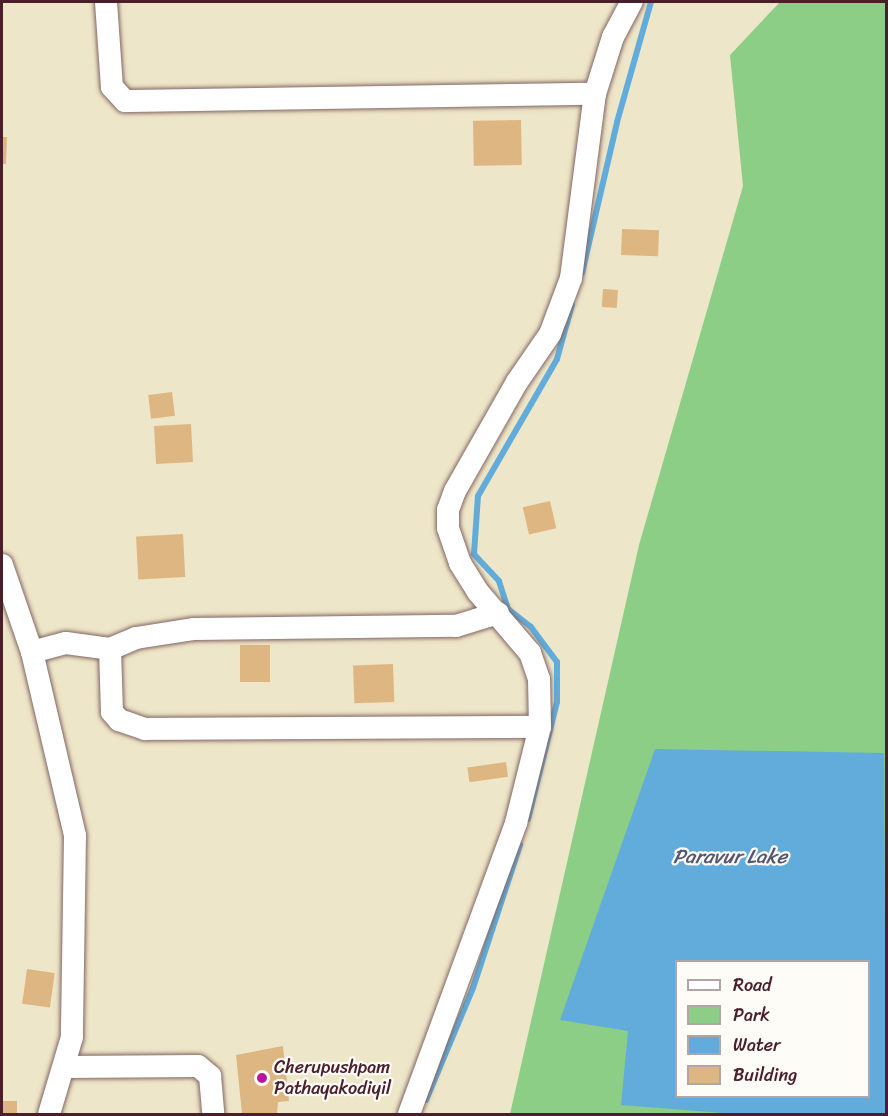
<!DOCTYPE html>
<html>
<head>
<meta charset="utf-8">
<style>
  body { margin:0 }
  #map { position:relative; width:888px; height:1116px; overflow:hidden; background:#eee6c9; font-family:Sriracha,sans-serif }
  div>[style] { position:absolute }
  .green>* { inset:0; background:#8cce85 }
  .water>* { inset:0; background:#61acda }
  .stream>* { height:6px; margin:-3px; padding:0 3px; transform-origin:3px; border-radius:3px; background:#61acda }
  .building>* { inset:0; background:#deb681; transform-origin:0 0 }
  .roads { filter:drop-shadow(0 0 2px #836562) drop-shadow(0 0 2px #836562) }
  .minor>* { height:22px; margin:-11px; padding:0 11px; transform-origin:11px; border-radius:11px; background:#fff }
  .dots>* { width:16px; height:16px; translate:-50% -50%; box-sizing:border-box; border:3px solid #fdfcf7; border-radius:50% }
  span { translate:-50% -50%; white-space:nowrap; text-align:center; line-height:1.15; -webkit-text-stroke:4.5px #fdfcf7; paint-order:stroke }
  .poi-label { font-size:18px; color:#4a1f2b }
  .left { translate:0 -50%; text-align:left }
  .water-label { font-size:20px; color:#535771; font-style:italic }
  .frame { position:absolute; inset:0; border:3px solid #4a1f2b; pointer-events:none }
  .legend { position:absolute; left:675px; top:960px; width:195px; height:138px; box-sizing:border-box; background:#fdfcf7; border:2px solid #b5a4a5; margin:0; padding:8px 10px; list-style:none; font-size:18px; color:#4a1f2b }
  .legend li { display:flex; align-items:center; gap:12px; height:30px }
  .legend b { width:30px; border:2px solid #b5a4a5 }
</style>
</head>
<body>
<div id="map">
  <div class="green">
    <div style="clip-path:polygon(evenodd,780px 2px,886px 2px,886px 1114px,510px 1114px,639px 545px,743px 186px,730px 55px,780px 2px,676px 962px,868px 962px,868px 1096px,676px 1096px,676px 962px)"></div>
  </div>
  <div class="water">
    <div style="clip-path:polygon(evenodd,655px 749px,884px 753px,886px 1114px,736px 1114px,621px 1105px,628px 1031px,560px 1020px,655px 749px,676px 962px,868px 962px,868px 1096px,676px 1096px,676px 962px)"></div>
  </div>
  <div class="stream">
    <div style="left:582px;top:273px;width:155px;rotate:-76.9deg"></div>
    <div style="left:617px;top:122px;width:125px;rotate:-74.2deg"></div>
    <div style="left:528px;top:819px;width:121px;rotate:-76.1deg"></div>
    <div style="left:557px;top:702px;width:40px;rotate:-90deg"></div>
    <div style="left:557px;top:662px;width:44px;rotate:-126.6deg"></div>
    <div style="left:531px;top:627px;width:29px;rotate:-142deg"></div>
    <div style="left:508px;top:609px;width:29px;rotate:-108deg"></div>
    <div style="left:499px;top:581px;width:37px;rotate:-133deg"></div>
    <div style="left:474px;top:554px;width:58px;rotate:-86.1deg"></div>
    <div style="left:478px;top:496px;width:158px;rotate:-60deg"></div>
    <div style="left:557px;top:359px;width:56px;rotate:-74.5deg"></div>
    <div style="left:426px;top:1100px;width:121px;rotate:-67.2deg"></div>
    <div style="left:473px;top:988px;width:151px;rotate:-71.8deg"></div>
  </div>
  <div class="building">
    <div style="left:521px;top:120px;width:45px;height:48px;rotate:89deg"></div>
    <div style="clip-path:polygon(2px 137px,7px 137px,6px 164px,2px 164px)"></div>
    <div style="left:622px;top:229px;width:37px;height:26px;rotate:2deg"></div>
    <div style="left:603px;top:289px;width:15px;height:18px;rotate:4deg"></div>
    <div style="left:172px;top:392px;width:24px;height:24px;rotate:83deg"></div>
    <div style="left:191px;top:424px;width:38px;height:37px;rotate:87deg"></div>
    <div style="left:550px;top:501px;width:28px;height:28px;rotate:77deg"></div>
    <div style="left:183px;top:534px;width:43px;height:47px;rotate:87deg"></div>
    <div style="left:240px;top:645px;width:30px;height:37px"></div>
    <div style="left:393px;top:664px;width:38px;height:40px;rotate:88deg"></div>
    <div style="left:506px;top:762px;width:15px;height:39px;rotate:82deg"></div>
    <div style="left:27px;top:969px;width:28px;height:35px;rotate:8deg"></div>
    <div style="clip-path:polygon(283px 1046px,289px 1101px,278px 1102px,277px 1114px,242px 1114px,236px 1055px)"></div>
    <div style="left:2px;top:1101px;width:15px;height:13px"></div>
  </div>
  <div class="roads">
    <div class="minor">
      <div style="left:106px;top:2px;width:85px;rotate:86deg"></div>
      <div style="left:112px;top:87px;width:19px;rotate:47deg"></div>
      <div style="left:125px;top:101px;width:470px;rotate:-0.9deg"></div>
      <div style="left:2px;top:565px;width:92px;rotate:71deg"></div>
      <div style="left:32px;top:652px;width:189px;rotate:76.8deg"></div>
      <div style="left:75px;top:836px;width:201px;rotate:90.9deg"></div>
      <div style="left:72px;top:1037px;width:80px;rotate:106.6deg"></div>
      <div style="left:110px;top:649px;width:28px;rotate:-23deg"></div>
      <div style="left:136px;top:638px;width:59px;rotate:-8.8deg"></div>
      <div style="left:194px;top:629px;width:262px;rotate:-0.7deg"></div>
      <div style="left:456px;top:626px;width:44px;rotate:-17.2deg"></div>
      <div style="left:32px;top:652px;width:35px;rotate:-15deg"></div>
      <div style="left:66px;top:643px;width:44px;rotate:7.8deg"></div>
      <div style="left:110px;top:649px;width:63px;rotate:88.2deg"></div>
      <div style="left:112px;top:712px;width:11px;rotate:49deg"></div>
      <div style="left:119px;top:720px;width:28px;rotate:19deg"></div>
      <div style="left:145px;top:729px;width:395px;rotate:-0.3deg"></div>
      <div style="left:66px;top:1067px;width:132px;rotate:-0.4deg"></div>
      <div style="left:198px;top:1066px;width:16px;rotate:40deg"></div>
      <div style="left:210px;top:1076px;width:38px;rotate:85deg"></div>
      <div style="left:409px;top:1114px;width:310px;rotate:-69.8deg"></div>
      <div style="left:516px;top:823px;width:99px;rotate:-76deg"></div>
      <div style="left:540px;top:727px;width:48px;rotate:-91.2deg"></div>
      <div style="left:539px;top:679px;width:28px;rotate:-109deg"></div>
      <div style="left:530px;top:653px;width:80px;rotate:-130.4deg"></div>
      <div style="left:478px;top:592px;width:34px;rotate:-122deg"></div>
      <div style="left:460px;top:563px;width:37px;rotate:-109deg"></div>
      <div style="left:448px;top:528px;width:18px;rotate:-90deg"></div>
      <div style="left:448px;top:510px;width:20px;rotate:-70deg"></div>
      <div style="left:455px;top:491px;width:125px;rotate:-60.4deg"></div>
      <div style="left:517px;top:382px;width:58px;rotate:-55.5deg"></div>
      <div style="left:550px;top:334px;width:60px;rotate:-69.4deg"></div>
      <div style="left:571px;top:278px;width:186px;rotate:-82.6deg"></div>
      <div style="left:595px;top:94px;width:60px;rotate:-72.5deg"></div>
      <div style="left:613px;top:37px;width:40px;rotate:-62deg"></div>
    </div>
  </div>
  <div class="dots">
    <div style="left:262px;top:1078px;background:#b5179e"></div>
  </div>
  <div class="poi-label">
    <span class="left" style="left:274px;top:1078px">Cherupushpam<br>Pathayakodiyil</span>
  </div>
  <div class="water-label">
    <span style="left:730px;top:856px">Paravur Lake</span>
  </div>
  <div class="frame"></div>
  <ul class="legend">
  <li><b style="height:8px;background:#fff"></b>Road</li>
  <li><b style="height:16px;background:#8cce85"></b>Park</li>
  <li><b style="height:16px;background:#61acda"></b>Water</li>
  <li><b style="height:16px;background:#deb681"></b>Building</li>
  </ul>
</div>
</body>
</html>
